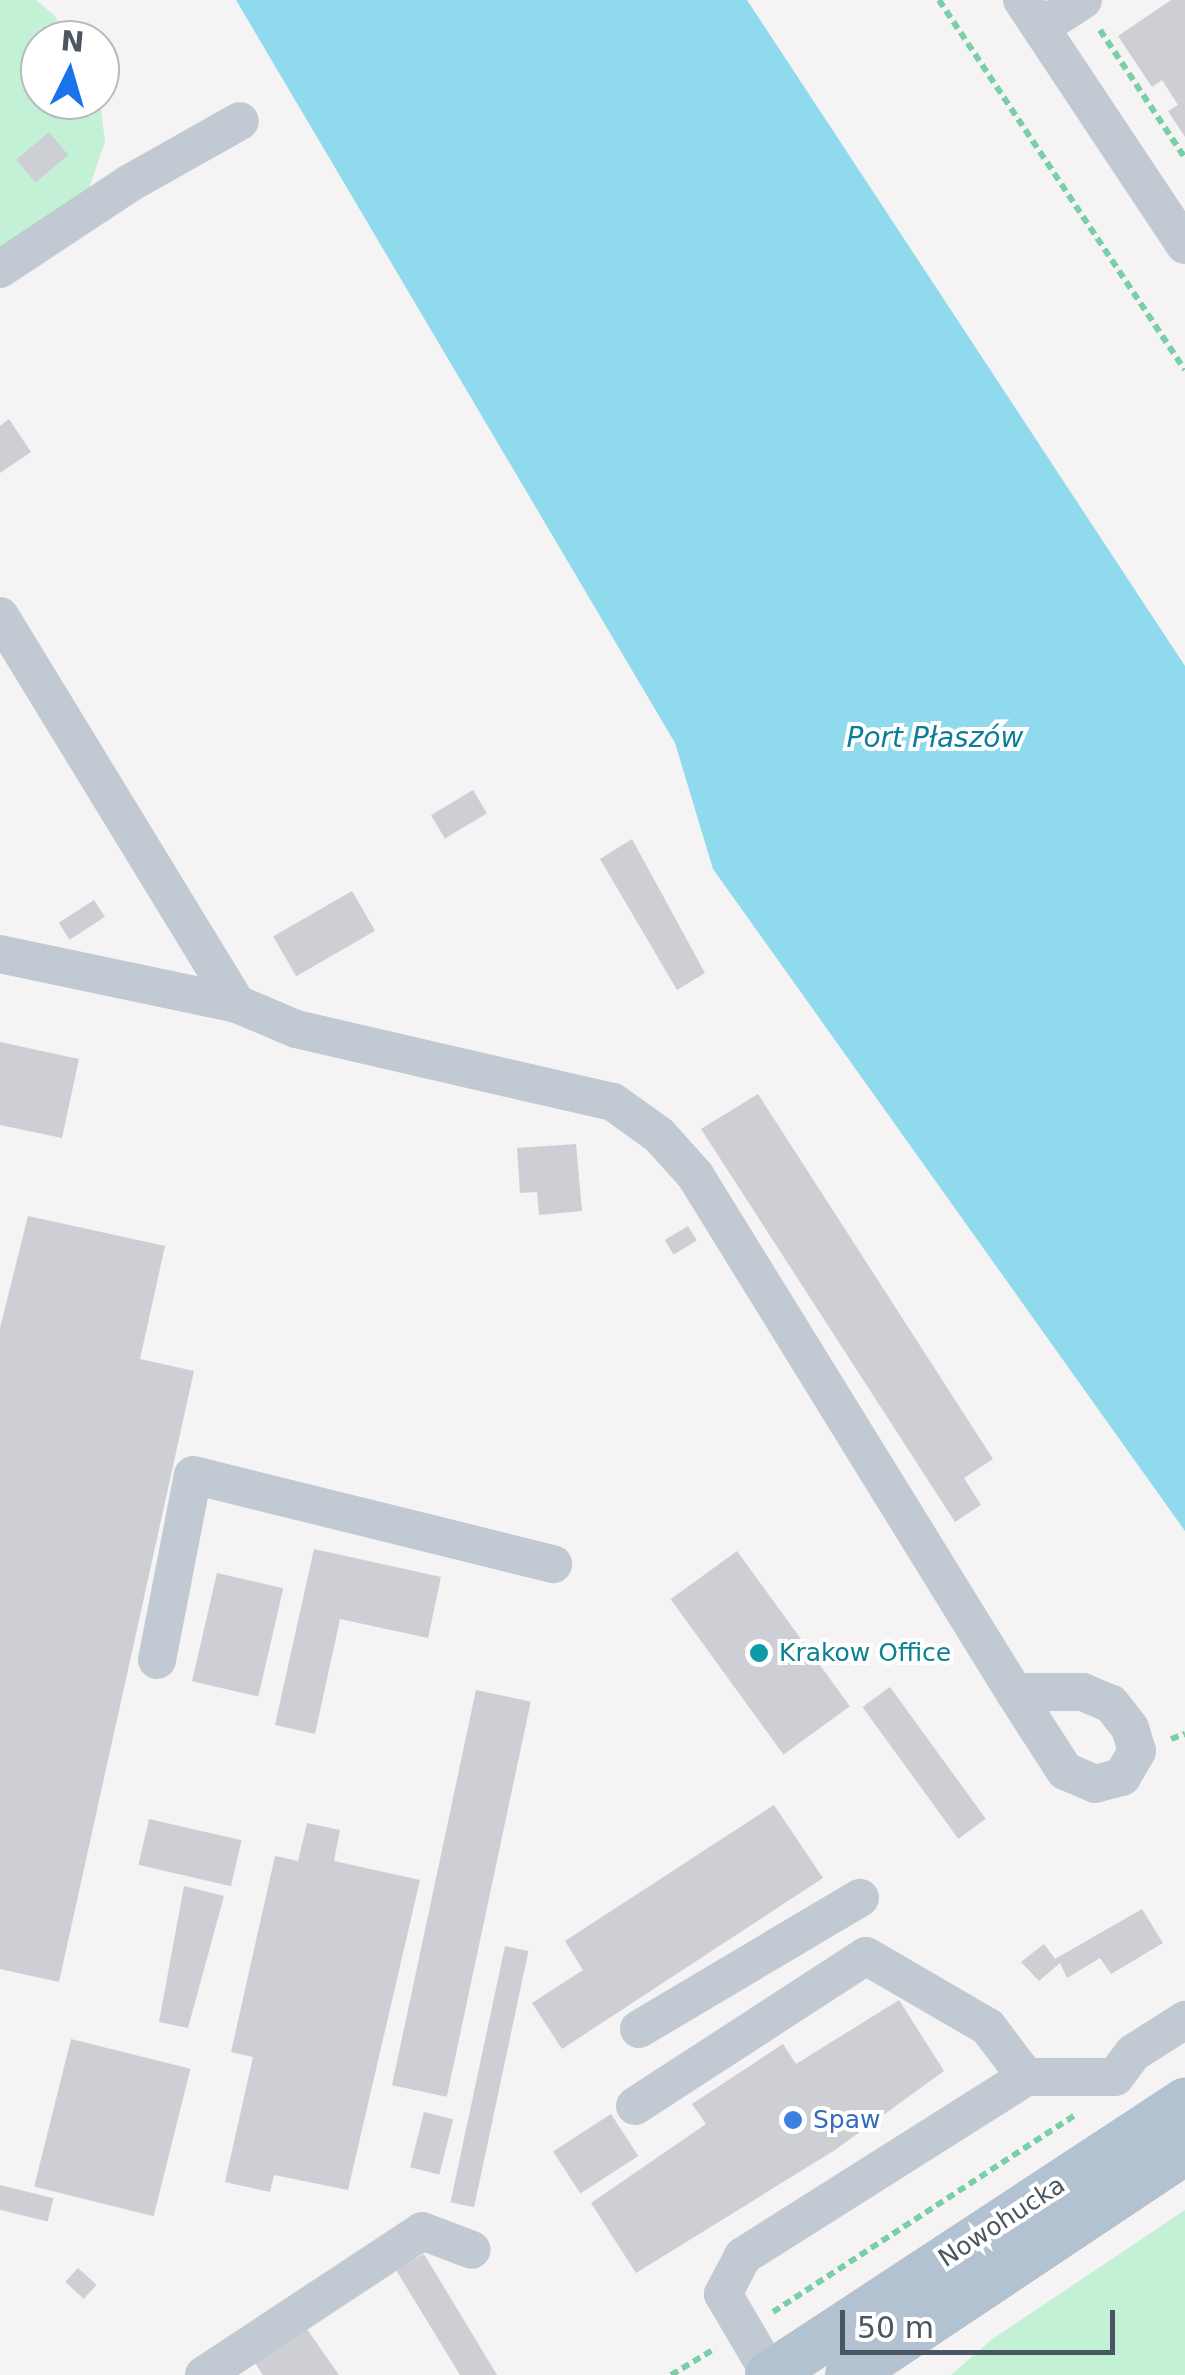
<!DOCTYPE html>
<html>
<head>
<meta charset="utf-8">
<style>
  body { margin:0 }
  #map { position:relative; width:1185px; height:2375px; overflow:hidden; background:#f5f3f3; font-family:"DejaVu Sans",sans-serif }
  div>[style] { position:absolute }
  .green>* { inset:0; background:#c3f1d5 }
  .water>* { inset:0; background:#90daee }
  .building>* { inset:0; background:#cdcfd5; transform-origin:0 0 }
  .path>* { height:6px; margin-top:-3px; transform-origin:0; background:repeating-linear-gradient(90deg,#7ad0a6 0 8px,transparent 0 13px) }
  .minor>* { height:38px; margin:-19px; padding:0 19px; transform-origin:19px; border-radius:19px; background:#c1cad2 }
  .major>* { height:48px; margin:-24px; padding:0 24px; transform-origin:24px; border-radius:24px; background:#b3c2d1 }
  .dots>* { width:28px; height:28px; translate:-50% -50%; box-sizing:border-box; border:5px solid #fff; border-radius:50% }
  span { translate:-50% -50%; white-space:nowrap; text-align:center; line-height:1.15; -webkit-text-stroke:8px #fff; paint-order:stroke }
  .culture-label { font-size:25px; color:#0d838f }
  .left { translate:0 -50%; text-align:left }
  .shop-label { font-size:25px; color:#366cbe }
  .street-label { font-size:25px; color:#4a5661 }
  .water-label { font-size:28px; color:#0c7c9b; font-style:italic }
  .north { position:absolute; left:20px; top:20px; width:100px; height:100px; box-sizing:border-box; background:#fff; border:2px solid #b7bbc0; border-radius:50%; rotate:5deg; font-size:28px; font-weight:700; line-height:40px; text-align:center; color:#4a5661 }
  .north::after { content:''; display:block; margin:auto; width:35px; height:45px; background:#1a73e8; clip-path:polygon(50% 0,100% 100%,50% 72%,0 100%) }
  .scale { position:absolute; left:840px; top:2310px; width:275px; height:45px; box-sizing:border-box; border:5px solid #4a5661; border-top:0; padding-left:12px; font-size:30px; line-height:35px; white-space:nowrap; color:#4a5661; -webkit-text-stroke:8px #fff; paint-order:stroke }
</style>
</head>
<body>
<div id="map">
  <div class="green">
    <div style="clip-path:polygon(0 0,36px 0,55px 16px,67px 40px,40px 40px,40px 100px,100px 100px,105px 142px,79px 217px,0 269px)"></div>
    <div style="clip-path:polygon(1185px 2210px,1185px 2375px,951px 2375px,991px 2340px)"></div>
  </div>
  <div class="water">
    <div style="clip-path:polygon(236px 0,747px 0,1185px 666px,1185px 1531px,713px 869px,675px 743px)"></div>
  </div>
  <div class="building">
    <div style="clip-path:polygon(1171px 0,1185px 0,1185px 137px,1168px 111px,1178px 105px,1162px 80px,1152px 87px,1118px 36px)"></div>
    <div style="left:49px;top:132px;width:30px;height:43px;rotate:50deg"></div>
    <div style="clip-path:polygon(9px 419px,31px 452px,0 473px,0 426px)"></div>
    <div style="left:473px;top:790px;width:27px;height:49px;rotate:59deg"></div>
    <div style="clip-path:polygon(632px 839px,705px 973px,677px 990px,600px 859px)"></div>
    <div style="left:352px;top:891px;width:46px;height:91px;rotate:60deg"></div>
    <div style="left:94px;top:900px;width:20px;height:42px;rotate:57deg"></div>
    <div style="clip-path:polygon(0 1042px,79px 1059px,62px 1138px,0 1125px)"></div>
    <div style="clip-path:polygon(758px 1094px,993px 1459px,964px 1478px,981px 1505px,955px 1522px,701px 1129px)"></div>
    <div style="clip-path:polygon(576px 1144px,582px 1211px,539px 1215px,537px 1192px,520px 1193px,517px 1148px)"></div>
    <div style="clip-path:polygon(28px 1216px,165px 1246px,140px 1359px,194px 1371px,59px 1982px,0 1969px,0 1328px)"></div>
    <div style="left:688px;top:1226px;width:17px;height:27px;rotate:59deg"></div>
    <div style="clip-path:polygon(314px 1549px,441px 1577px,428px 1638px,340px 1619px,315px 1734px,275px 1725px)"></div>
    <div style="left:737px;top:1551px;width:192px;height:82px;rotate:54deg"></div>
    <div style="left:217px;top:1573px;width:68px;height:111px;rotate:13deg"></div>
    <div style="left:890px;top:1687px;width:163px;height:34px;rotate:54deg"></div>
    <div style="left:476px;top:1690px;width:56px;height:404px;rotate:12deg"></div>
    <div style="clip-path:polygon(774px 1805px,823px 1878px,562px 2049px,532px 2003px,583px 1970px,565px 1941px)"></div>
    <div style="left:149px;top:1819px;width:95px;height:47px;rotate:13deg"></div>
    <div style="clip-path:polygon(307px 1823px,340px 1830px,334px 1861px,420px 1880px,348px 2190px,274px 2175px,270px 2192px,225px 2182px,253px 2057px,231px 2052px,275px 1856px,298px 1861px)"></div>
    <div style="clip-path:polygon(184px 1886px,224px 1896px,188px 2028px,159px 2022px)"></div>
    <div style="clip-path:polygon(1142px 1909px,1163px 1943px,1111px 1974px,1100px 1958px,1067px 1978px,1060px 1963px,1039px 1981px,1021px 1962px,1044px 1944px,1055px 1959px)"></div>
    <div style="left:505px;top:1946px;width:24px;height:262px;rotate:12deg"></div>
    <div style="clip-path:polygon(899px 2000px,944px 2071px,835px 2150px,636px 2273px,591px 2203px,706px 2124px,692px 2104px,783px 2044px,796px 2064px)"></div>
    <div style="left:71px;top:2039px;width:123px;height:152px;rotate:14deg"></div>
    <div style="left:424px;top:2112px;width:30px;height:57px;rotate:14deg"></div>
    <div style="left:611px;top:2114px;width:50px;height:69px;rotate:57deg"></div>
    <div style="left:0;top:2185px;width:55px;height:24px;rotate:14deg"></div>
    <div style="clip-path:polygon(424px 2254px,497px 2375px,460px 2375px,396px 2270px)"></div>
    <div style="left:78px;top:2268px;width:25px;height:19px;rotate:42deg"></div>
    <div style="clip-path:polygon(302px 2322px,339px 2375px,263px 2375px,250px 2356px)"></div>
  </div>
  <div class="path">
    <div style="left:939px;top:0;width:444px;rotate:56.4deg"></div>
    <div style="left:1100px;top:30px;width:154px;rotate:56.4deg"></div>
    <div style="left:1171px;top:1739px;width:15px;rotate:-20deg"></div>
    <div style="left:773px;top:2312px;width:363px;rotate:-33.1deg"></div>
    <div style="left:671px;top:2375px;width:52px;rotate:-31deg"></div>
  </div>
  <div class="minor">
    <div style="left:1022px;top:0;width:294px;rotate:56.4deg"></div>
    <div style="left:1041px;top:27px;width:50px;rotate:-32.7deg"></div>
    <div style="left:0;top:269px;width:156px;rotate:-33.5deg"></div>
    <div style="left:130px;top:183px;width:126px;rotate:-29.4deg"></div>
    <div style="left:0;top:616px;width:455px;rotate:58.6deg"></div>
    <div style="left:237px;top:1004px;width:64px;rotate:23deg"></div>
    <div style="left:296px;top:1029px;width:325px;rotate:13deg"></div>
    <div style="left:613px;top:1102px;width:57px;rotate:35.7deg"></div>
    <div style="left:659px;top:1135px;width:54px;rotate:48deg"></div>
    <div style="left:695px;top:1175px;width:607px;rotate:58.32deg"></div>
    <div style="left:1014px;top:1692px;width:94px;rotate:57.2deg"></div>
    <div style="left:1065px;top:1771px;width:33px;rotate:23deg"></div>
    <div style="left:1095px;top:1784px;width:28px;rotate:-15deg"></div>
    <div style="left:1122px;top:1777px;width:30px;rotate:-60deg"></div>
    <div style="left:1137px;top:1751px;width:24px;rotate:-107deg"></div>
    <div style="left:1130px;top:1728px;width:31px;rotate:-128deg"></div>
    <div style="left:1111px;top:1704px;width:30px;rotate:-157deg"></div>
    <div style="left:1083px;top:1692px;width:69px;rotate:180deg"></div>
    <div style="left:0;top:954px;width:242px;rotate:11.9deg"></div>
    <div style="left:157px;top:1660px;width:188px;rotate:-79deg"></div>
    <div style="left:193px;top:1475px;width:371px;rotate:13.9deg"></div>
    <div style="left:639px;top:2029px;width:257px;rotate:-30.7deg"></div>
    <div style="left:635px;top:2106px;width:275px;rotate:-33deg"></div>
    <div style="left:866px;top:1956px;width:141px;rotate:30.2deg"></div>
    <div style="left:988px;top:2027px;width:63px;rotate:52.8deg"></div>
    <div style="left:770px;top:2374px;width:93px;rotate:-120.4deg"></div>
    <div style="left:723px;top:2294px;width:43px;rotate:-62.2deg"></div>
    <div style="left:743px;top:2256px;width:335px;rotate:-32.3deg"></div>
    <div style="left:1026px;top:2077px;width:89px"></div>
    <div style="left:1115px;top:2077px;width:30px;rotate:-53deg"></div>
    <div style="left:1133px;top:2053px;width:62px;rotate:-32.4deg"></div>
    <div style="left:204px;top:2375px;width:261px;rotate:-33.4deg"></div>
    <div style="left:422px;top:2231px;width:53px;rotate:20.8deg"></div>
  </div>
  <div class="major">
    <div style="left:769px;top:2375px;width:498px;rotate:-33.3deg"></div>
    <div style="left:849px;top:2375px;width:404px;rotate:-33.7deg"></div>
  </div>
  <div class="dots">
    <div style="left:759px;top:1653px;background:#0f9aa8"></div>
    <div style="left:793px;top:2120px;background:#3f7fe0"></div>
  </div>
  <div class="culture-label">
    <span class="left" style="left:779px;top:1653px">Krakow Office</span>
  </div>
  <div class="shop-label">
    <span class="left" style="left:813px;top:2120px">Spaw</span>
  </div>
  <div class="street-label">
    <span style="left:1002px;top:2222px;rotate:-33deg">Nowohucka</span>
  </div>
  <div class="water-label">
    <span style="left:935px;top:738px">Port Płaszów</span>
  </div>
  <div class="north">N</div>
  <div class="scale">50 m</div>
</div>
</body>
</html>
